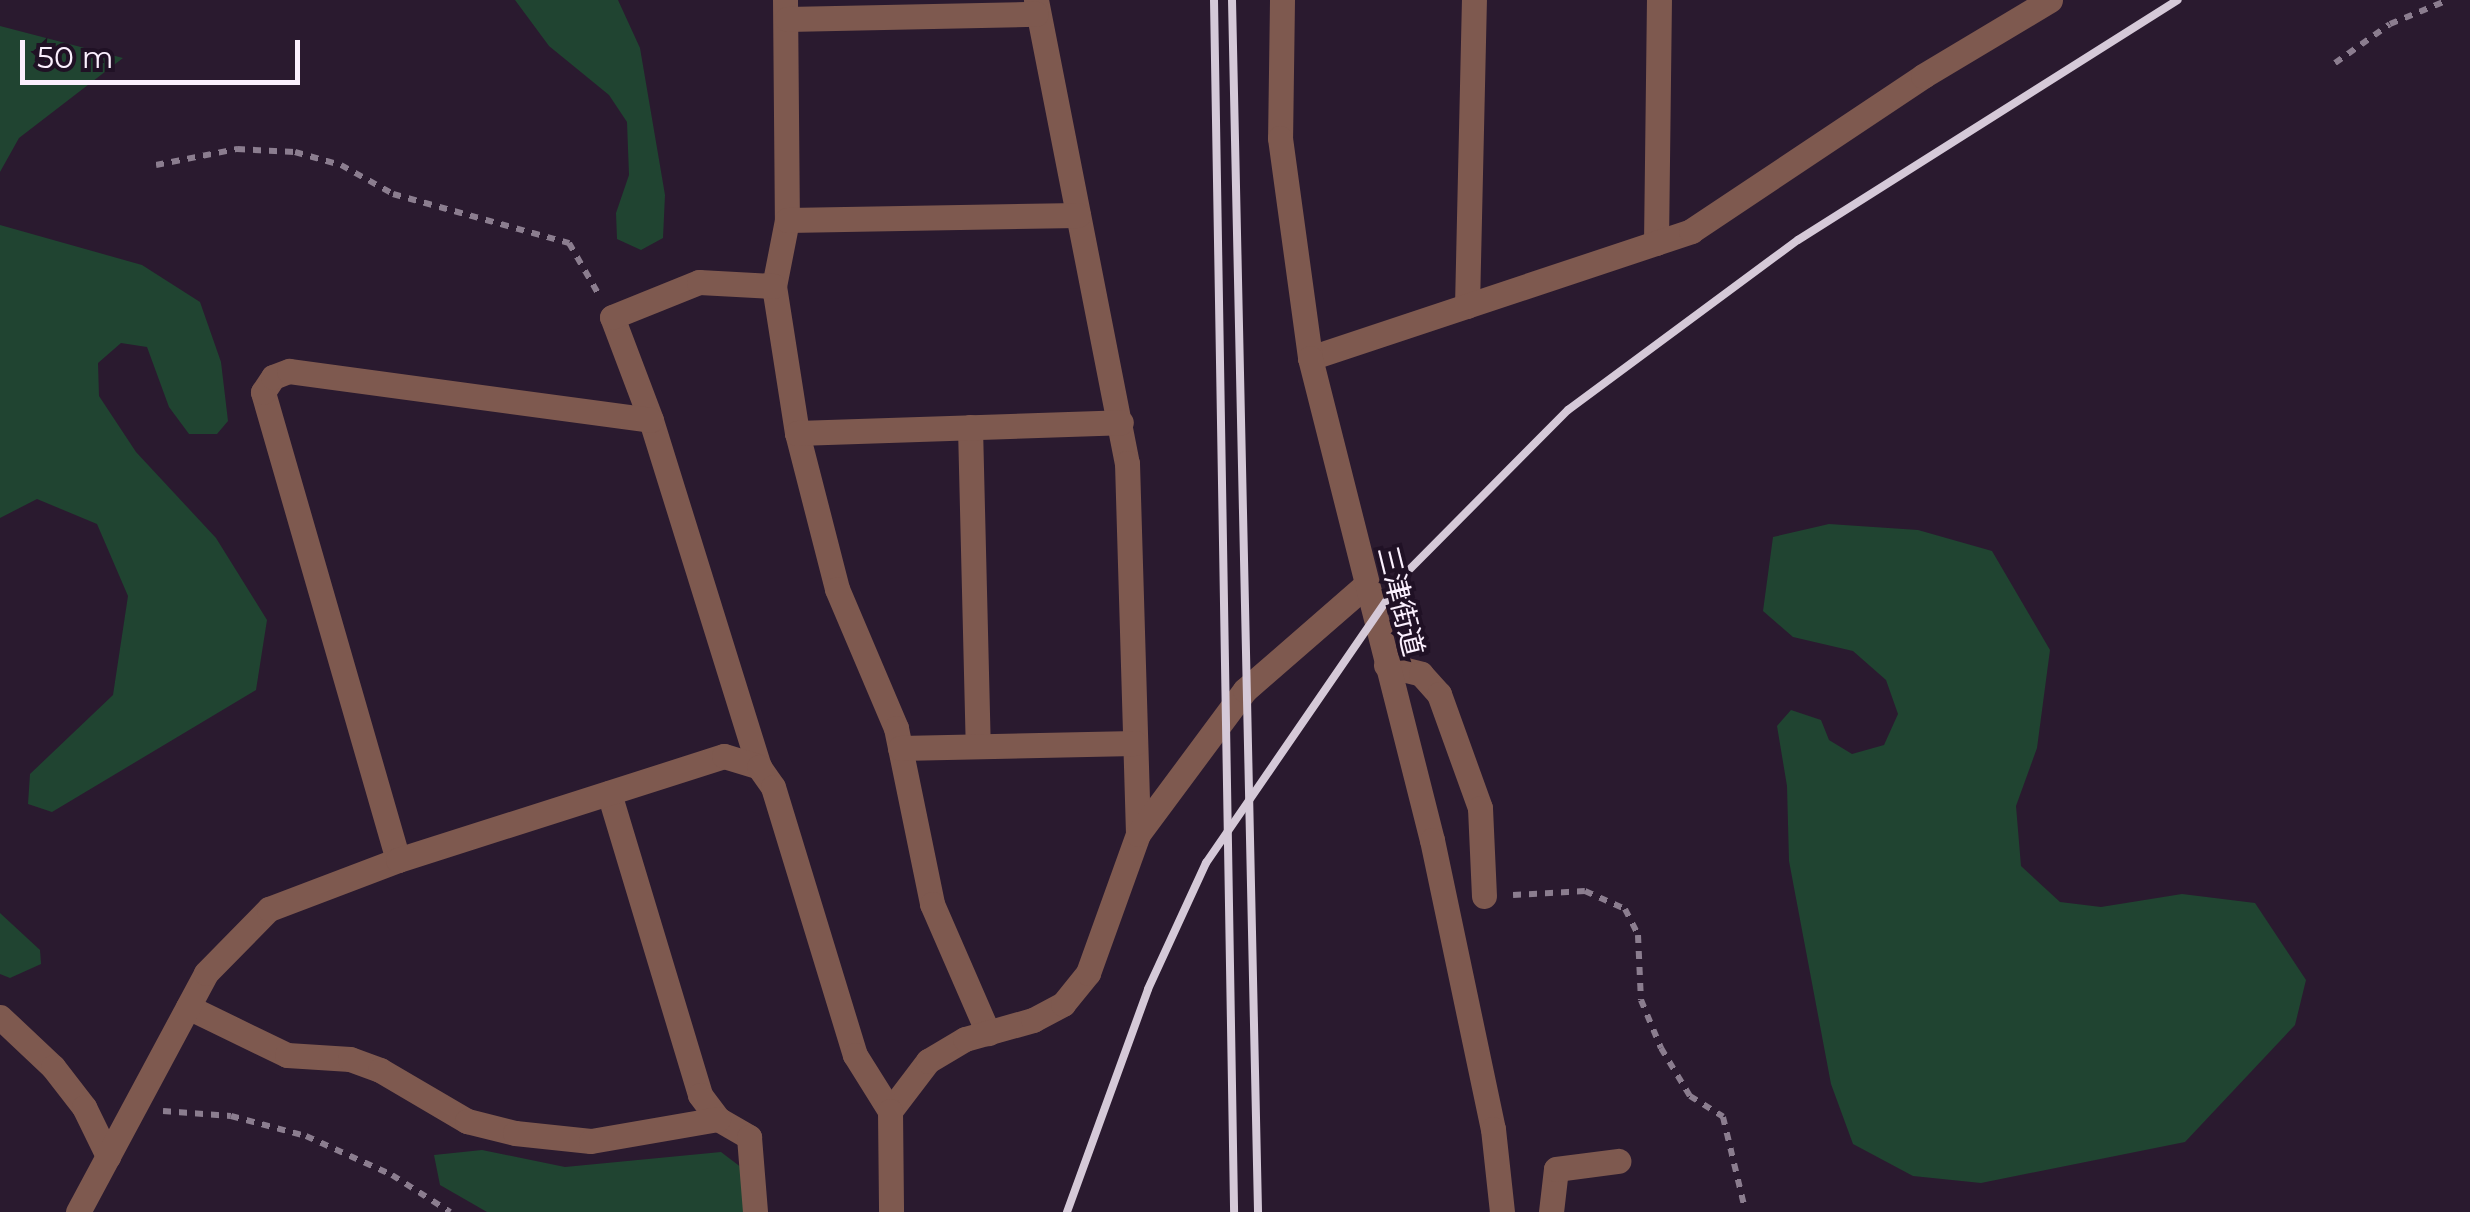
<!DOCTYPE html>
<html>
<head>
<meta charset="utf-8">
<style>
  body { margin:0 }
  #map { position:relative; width:2470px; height:1212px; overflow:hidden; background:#2a1a2f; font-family:Montserrat,"Noto Sans JP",sans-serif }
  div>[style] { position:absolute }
  .green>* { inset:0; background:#204431 }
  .path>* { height:6px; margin-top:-3px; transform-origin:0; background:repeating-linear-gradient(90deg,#8b7d8f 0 8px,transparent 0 16px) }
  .minor>* { height:25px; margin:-12.5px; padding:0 12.5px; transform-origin:12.5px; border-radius:12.5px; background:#7e594f }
  .tertiary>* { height:25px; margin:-12.5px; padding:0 12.5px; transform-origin:12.5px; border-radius:12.5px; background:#7e594f }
  .rail>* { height:8px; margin:-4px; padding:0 4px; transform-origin:4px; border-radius:4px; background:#d5c9d8 }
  span { translate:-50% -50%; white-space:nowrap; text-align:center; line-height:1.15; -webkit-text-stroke:8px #201125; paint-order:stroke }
  .street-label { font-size:28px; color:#fbf0fe }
  .scale { position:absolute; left:20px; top:40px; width:280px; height:45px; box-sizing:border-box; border:5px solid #fbf0fe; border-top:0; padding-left:12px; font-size:30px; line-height:35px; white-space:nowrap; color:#fbf0fe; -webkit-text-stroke:8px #201125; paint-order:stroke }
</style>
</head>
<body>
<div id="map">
  <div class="green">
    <div style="clip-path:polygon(515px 0,618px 0,640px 48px,665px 195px,663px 238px,641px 250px,617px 239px,616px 213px,629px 175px,627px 122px,609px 95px,549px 46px)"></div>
    <div style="clip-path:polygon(0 26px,123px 58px,19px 138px,0 172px)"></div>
    <div style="clip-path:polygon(0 225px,142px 265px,200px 302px,221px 362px,228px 421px,217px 434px,189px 434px,169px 407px,147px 347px,121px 343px,98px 363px,99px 396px,136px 452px,216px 538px,267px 620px,256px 690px,52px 812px,28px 804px,30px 774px,113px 695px,128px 596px,97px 524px,37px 499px,0 518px)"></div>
    <div style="clip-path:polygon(1829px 524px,1918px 530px,1992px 551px,2050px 650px,2037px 748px,2016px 806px,2021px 866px,2060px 902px,2101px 907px,2182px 894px,2255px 903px,2306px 980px,2295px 1025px,2185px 1142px,1981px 1183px,1913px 1176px,1853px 1144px,1831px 1084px,1789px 861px,1787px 786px,1777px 726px,1791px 710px,1821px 720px,1829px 740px,1852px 754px,1884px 745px,1898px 714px,1886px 680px,1853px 651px,1793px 637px,1763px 611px,1773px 537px)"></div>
    <div style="clip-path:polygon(0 913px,40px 950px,41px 964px,10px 978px,0 974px)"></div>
    <div style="clip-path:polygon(482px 1150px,565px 1167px,721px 1152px,746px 1171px,752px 1212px,487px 1212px,440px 1185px,434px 1155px)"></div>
  </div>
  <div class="path">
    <div style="left:2335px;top:63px;width:67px;rotate:-35.3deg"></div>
    <div style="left:2390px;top:24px;width:63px;rotate:-22.5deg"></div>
    <div style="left:156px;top:165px;width:83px;rotate:-11.2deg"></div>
    <div style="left:237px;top:149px;width:58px;rotate:3deg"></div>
    <div style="left:295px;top:152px;width:48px;rotate:15.8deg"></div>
    <div style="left:341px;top:165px;width:60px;rotate:29.1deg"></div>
    <div style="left:393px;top:194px;width:183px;rotate:15.6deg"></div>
    <div style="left:569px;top:243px;width:60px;rotate:60deg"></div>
    <div style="left:1513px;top:895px;width:72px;rotate:-3.2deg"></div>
    <div style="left:1585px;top:891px;width:44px;rotate:24.2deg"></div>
    <div style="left:1625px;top:909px;width:29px;rotate:63deg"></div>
    <div style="left:1638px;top:935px;width:65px;rotate:87.4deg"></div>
    <div style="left:1641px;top:1000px;width:52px;rotate:67.4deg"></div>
    <div style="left:1661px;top:1048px;width:56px;rotate:58.9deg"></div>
    <div style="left:1690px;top:1096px;width:39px;rotate:32deg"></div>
    <div style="left:1723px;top:1117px;width:90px;rotate:76.6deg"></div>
    <div style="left:163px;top:1111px;width:68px;rotate:4.2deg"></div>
    <div style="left:231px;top:1116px;width:78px;rotate:14.9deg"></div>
    <div style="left:306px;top:1136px;width:94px;rotate:24.4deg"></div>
    <div style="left:392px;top:1175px;width:69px;rotate:32.5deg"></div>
  </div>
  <div class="minor">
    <div style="left:785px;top:0;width:220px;rotate:89.5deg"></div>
    <div style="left:787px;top:220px;width:67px;rotate:101.1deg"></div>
    <div style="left:774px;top:286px;width:149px;rotate:81.1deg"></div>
    <div style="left:797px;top:433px;width:161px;rotate:75.6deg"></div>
    <div style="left:837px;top:589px;width:151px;rotate:67deg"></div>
    <div style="left:896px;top:728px;width:180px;rotate:78.4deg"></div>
    <div style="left:932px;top:904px;width:141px;rotate:66.5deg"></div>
    <div style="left:1036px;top:0;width:472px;rotate:78.9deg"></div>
    <div style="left:1127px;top:463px;width:371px;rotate:88.3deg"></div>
    <div style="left:787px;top:19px;width:249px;rotate:-1.2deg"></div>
    <div style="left:787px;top:220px;width:291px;rotate:-1deg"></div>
    <div style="left:1656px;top:243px;width:243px;rotate:-89.3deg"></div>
    <div style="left:1467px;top:306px;width:306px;rotate:-88.7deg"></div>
    <div style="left:1310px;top:358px;width:402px;rotate:-18.4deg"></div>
    <div style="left:1691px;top:231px;width:279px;rotate:-33.7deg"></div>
    <div style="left:1923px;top:76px;width:148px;rotate:-30.9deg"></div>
    <div style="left:970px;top:427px;width:318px;rotate:88.6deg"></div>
    <div style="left:797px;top:433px;width:324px;rotate:-1.9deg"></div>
    <div style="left:1386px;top:665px;width:36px;rotate:14deg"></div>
    <div style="left:1421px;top:674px;width:27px;rotate:48deg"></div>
    <div style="left:1439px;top:694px;width:121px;rotate:70.2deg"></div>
    <div style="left:1480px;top:808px;width:88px;rotate:87.4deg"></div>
    <div style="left:900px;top:748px;width:235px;rotate:-1.2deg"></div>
    <div style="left:759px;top:767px;width:363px;rotate:-107.3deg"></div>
    <div style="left:651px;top:420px;width:110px;rotate:-110.7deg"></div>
    <div style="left:612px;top:317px;width:94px;rotate:-21.9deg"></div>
    <div style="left:699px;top:282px;width:75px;rotate:3.1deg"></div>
    <div style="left:609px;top:793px;width:315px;rotate:73.2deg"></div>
    <div style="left:700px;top:1095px;width:30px;rotate:53deg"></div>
    <div style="left:718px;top:1119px;width:36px;rotate:30deg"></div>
    <div style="left:749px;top:1137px;width:75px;rotate:85.4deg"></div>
    <div style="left:398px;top:860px;width:487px;rotate:-106.1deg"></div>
    <div style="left:263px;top:392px;width:18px;rotate:-56deg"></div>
    <div style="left:273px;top:377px;width:17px;rotate:-21deg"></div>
    <div style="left:289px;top:371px;width:365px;rotate:7.7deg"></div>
    <div style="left:188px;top:1007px;width:110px;rotate:25.9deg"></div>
    <div style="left:287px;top:1055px;width:63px;rotate:3.6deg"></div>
    <div style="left:350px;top:1059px;width:32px;rotate:20deg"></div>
    <div style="left:380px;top:1070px;width:101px;rotate:30.4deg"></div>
    <div style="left:467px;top:1121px;width:49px;rotate:14deg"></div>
    <div style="left:515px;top:1133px;width:76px;rotate:6deg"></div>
    <div style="left:591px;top:1141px;width:129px;rotate:-9.8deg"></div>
    <div style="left:0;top:1017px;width:73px;rotate:43.3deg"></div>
    <div style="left:53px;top:1067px;width:51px;rotate:52.2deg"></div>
    <div style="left:84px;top:1107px;width:55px;rotate:63.9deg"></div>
    <div style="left:890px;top:1111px;width:63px;rotate:-52.8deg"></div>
    <div style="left:928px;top:1061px;width:43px;rotate:-30.7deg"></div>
    <div style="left:965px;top:1039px;width:71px;rotate:-15.6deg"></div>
    <div style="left:1033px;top:1020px;width:34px;rotate:-28deg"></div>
    <div style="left:1063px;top:1004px;width:40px;rotate:-51deg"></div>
    <div style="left:1088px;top:973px;width:148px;rotate:-70.2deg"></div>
    <div style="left:1138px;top:834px;width:179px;rotate:-53.4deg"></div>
    <div style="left:1245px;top:690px;width:160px;rotate:-41deg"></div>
    <div style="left:78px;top:1212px;width:271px;rotate:-61.8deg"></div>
    <div style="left:206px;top:973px;width:90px;rotate:-45.5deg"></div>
    <div style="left:269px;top:909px;width:138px;rotate:-20.8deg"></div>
    <div style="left:398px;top:860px;width:342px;rotate:-17.7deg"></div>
    <div style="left:724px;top:756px;width:37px;rotate:17deg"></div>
    <div style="left:759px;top:767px;width:24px;rotate:55deg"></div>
    <div style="left:773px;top:787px;width:280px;rotate:73deg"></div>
    <div style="left:855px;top:1055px;width:66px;rotate:58deg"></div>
    <div style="left:890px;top:1111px;width:101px;rotate:89.4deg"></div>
    <div style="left:1551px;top:1212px;width:43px;rotate:-83.4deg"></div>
    <div style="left:1556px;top:1169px;width:63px;rotate:-7.4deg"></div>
  </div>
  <div class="tertiary">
    <div style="left:1282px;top:0;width:138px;rotate:90.8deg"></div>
    <div style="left:1280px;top:138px;width:222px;rotate:82.2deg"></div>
    <div style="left:1310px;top:358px;width:497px;rotate:75.8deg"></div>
    <div style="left:1432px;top:840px;width:295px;rotate:78.1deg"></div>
    <div style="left:1493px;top:1129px;width:83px;rotate:83.8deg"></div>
  </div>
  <div class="rail">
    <div style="left:1214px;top:0;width:1212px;rotate:89.05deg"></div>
    <div style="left:1232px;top:0;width:1212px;rotate:88.77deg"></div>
    <div style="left:1067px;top:1212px;width:237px;rotate:-70deg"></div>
    <div style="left:1148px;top:989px;width:139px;rotate:-65.3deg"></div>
    <div style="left:1206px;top:863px;width:348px;rotate:-55.5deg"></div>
    <div style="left:1403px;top:576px;width:234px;rotate:-45.2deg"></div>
    <div style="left:1568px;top:410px;width:286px;rotate:-36.5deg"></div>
    <div style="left:1798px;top:240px;width:449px;rotate:-32.3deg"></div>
  </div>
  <div class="street-label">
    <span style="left:1401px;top:601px;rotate:76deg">三津街道</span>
  </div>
  <div class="scale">50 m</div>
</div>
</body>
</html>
